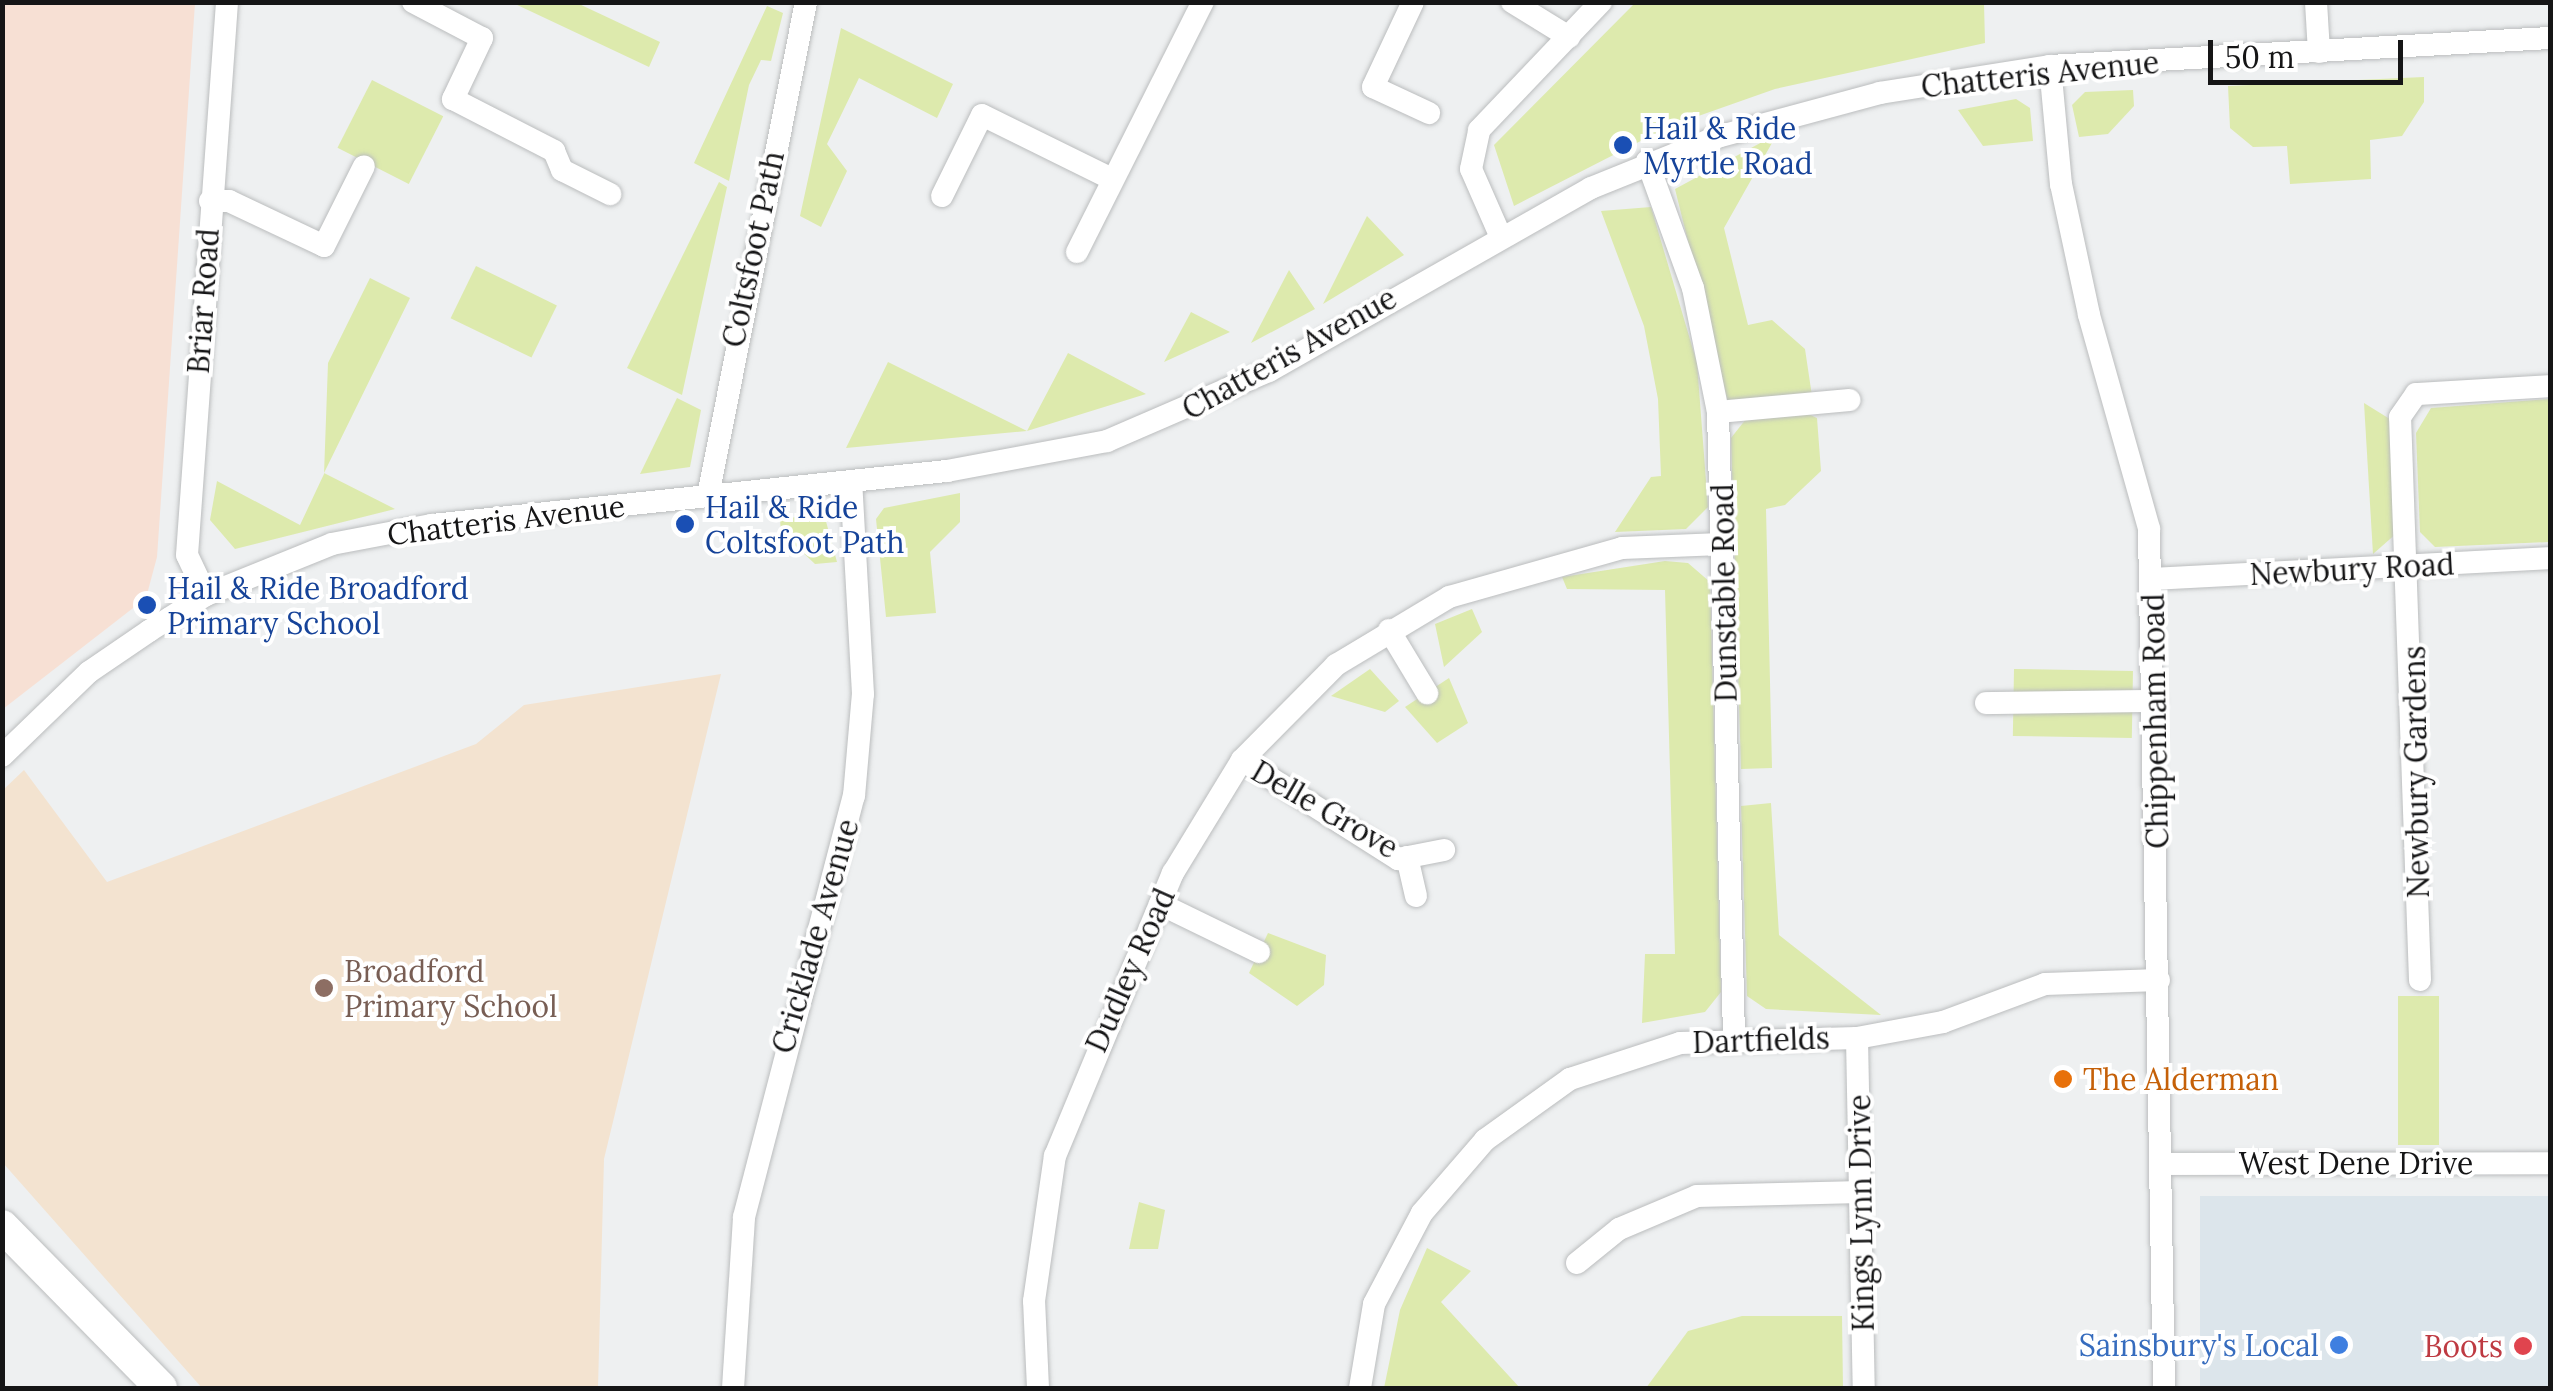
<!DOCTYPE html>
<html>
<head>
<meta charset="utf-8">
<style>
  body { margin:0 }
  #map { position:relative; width:2553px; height:1391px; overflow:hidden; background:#eef0f1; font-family:Lora,serif }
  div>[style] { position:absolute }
  .built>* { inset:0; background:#dce5eb; transform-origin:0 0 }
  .industrial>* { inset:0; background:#f7e0d4 }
  .education>* { inset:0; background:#f3e3d0 }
  .green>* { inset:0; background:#ddeaad; transform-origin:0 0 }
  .roads { filter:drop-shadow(0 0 2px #bbbdbe) drop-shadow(0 0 2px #bbbdbe) }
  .street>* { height:22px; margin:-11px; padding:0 11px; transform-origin:11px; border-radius:11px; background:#fff }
  .secondary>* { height:32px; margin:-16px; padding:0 16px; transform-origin:16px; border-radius:16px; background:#fff }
  .dots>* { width:28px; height:28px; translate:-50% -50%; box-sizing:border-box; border:5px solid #fff; border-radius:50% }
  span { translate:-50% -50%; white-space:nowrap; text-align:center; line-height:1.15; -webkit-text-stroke:8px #fff; paint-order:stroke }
  .street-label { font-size:30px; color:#151516 }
  .transit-label { font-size:30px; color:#164399 }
  .left { translate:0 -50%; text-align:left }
  .education-label { font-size:30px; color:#785e54 }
  .food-label { font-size:30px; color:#c56008 }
  .shop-label { font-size:30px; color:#366cbe }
  .right { translate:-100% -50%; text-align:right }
  .health-label { font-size:30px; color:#be3a42 }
  .frame { position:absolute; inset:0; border:5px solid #151516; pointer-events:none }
  .scale { position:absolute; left:2208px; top:40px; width:195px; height:45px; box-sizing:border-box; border:5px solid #151516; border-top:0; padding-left:12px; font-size:30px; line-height:35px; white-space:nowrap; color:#151516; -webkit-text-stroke:8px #fff; paint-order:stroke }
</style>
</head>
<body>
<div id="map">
  <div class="built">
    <div style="left:2550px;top:1196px;width:192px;height:350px;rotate:90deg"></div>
  </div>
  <div class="industrial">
    <div style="clip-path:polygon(3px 2px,195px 3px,157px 557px,146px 598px,3px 709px)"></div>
  </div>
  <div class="education">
    <div style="clip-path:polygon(721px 674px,604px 1159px,598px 1388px,202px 1388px,3px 1163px,3px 790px,24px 770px,107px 882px,476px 744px,524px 705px)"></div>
  </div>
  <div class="green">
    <div style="clip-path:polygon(513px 3px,577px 3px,660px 42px,649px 67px)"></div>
    <div style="clip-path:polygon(1635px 3px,1984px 3px,1985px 43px,1775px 89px,1670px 126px,1514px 206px,1494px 145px)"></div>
    <div style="clip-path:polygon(767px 6px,783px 13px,771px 61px,761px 60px,749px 85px,729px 181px,694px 163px)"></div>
    <div style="clip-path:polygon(841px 28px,953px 84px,937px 118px,859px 78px,827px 144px,847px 171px,821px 227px,800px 216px)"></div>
    <div style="clip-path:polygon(2424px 77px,2424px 102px,2402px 136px,2370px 140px,2371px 179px,2290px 184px,2287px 146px,2253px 147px,2230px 128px,2228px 86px)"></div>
    <div style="left:372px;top:80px;width:80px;height:76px;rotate:27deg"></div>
    <div style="clip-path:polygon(2133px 90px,2134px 106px,2108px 134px,2079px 137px,2072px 105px,2085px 92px)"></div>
    <div style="clip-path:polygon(2016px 99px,2030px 108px,2033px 141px,1983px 146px,1958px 110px)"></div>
    <div style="clip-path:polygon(1777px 134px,1724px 228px,1748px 325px,1772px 320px,1805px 349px,1812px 396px,1728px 402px,1675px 189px)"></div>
    <div style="clip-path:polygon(719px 182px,727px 187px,682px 395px,627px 368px)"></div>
    <div style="clip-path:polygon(1651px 207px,1697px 363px,1708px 507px,1686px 529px,1615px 532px,1651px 477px,1661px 476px,1658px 399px,1644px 326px,1601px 211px)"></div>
    <div style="clip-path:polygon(1367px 216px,1404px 255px,1323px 304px)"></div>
    <div style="left:476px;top:266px;width:90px;height:58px;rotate:26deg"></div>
    <div style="clip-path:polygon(1289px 270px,1315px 309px,1251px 343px)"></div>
    <div style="clip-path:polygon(370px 278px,410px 298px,324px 473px,395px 509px,235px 549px,210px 520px,217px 481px,300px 525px,324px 474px,328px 363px)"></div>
    <div style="clip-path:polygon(1191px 312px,1230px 332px,1164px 362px)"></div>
    <div style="clip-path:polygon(1068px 353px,1146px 394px,1027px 431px,846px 448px,888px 362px,1027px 431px)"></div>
    <div style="clip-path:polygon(677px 398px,701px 410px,690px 467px,640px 474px)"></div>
    <div style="clip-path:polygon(2550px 399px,2550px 542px,2435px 547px,2420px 532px,2416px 433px,2431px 408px)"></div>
    <div style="clip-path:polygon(2364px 403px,2393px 421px,2398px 532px,2373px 554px)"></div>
    <div style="clip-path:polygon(1806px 413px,1817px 418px,1821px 471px,1785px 505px,1766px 509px,1772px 768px,1741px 769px,1731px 438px,1746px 419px)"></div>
    <div style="clip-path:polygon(960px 493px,960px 522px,930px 552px,936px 613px,886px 617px,876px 519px,884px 508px)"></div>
    <div style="clip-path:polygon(824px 514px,837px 562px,815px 564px,781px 532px,780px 519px)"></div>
    <div style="clip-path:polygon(1665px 561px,1688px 563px,1710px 582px,1721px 992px,1705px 1012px,1642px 1023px,1645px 954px,1675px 954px,1665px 590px,1567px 589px,1562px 577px)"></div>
    <div style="clip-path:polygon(1472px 609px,1482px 632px,1444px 667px,1435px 624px)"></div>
    <div style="clip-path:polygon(1370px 669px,1399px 701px,1385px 712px,1331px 696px)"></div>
    <div style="left:2014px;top:669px;width:119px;height:67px;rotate:1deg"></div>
    <div style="clip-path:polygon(1449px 678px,1468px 723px,1437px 743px,1405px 707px)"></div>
    <div style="clip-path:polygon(1771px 803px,1779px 935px,1881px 1015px,1766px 1009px,1747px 996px,1741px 806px)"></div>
    <div style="clip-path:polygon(1268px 933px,1326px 955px,1324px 985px,1297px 1006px,1249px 973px)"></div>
    <div style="left:2398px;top:996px;width:41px;height:149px"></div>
    <div style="clip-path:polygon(1139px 1202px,1165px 1210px,1158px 1249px,1129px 1249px)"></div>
    <div style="clip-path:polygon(1427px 1248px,1471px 1271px,1441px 1302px,1520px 1388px,1384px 1388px,1400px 1310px)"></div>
    <div style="clip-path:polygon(1742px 1316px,1842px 1316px,1843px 1388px,1646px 1388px,1688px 1331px)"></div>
  </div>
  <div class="roads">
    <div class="street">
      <div style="left:413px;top:2px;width:78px;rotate:27.6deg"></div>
      <div style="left:482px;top:38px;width:68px;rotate:115.4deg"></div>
      <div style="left:453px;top:99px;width:114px;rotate:27.2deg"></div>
      <div style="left:554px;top:151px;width:21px;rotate:67deg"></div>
      <div style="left:562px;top:170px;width:54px;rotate:26.6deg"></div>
      <div style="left:1413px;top:2px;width:94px;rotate:115.2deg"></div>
      <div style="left:1373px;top:87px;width:62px;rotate:24.9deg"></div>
      <div style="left:1512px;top:2px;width:67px;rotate:31.6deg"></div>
      <div style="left:2316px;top:2px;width:50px;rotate:86.6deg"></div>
      <div style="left:2050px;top:66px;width:119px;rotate:84.7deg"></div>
      <div style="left:2061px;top:184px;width:134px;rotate:77.9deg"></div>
      <div style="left:2089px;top:315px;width:222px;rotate:74.3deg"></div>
      <div style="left:2149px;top:529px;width:859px;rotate:89deg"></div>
      <div style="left:1647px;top:161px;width:135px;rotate:70.1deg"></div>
      <div style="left:1693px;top:288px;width:126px;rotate:78.6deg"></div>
      <div style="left:1718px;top:412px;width:623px;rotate:88.53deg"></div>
      <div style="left:942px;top:196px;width:90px;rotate:-63.7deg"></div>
      <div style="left:982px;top:115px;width:145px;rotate:26.2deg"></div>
      <div style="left:210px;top:201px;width:19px"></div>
      <div style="left:229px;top:201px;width:105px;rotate:25.3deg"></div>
      <div style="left:324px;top:246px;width:89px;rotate:-63.4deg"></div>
      <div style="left:1500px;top:235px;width:72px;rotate:-113.7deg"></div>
      <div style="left:1471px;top:169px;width:40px;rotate:-78deg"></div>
      <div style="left:1479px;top:130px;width:177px;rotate:-46.4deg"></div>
      <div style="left:1077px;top:252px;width:280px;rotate:-63.3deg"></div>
      <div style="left:1718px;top:412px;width:132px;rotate:-5.2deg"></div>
      <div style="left:708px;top:496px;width:504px;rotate:-78.78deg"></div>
      <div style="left:2153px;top:579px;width:398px;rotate:-3deg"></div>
      <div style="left:206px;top:595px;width:44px;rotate:-115.4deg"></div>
      <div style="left:187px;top:555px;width:554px;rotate:-85.86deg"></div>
      <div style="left:1389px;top:630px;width:74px;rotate:58.9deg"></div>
      <div style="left:1986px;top:703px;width:168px;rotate:-0.7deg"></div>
      <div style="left:2px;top:756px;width:121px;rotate:-44deg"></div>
      <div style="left:89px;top:672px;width:73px;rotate:-34.3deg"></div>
      <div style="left:149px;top:631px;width:67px;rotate:-32.3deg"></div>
      <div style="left:206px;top:595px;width:136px;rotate:-22deg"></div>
      <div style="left:332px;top:544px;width:102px;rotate:-10.8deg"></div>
      <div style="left:432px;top:525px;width:518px;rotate:-5.99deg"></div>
      <div style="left:947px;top:471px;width:163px;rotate:-10.6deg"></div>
      <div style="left:1107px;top:441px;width:176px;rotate:-23.4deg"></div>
      <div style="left:1269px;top:371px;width:370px;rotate:-29.6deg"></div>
      <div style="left:1591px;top:188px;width:136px;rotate:-22deg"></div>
      <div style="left:1717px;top:137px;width:169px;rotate:-15.1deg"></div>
      <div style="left:1880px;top:93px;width:172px;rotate:-9deg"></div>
      <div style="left:2050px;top:66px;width:501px;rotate:-3.21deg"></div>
      <div style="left:1242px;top:760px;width:185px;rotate:32.4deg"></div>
      <div style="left:1398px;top:859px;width:47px;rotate:-11.1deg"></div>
      <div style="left:1407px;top:857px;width:40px;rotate:77deg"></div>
      <div style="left:1160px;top:904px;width:110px;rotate:25.9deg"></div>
      <div style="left:2420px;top:980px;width:563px;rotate:-92.03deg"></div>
      <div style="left:2400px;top:417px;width:28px;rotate:-55deg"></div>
      <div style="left:2416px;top:394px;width:134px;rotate:-3.4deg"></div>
      <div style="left:1857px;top:1038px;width:350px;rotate:88.9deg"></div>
      <div style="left:2161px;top:1164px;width:389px;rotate:-0.1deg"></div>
      <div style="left:1577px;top:1263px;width:54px;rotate:-39deg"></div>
      <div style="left:1619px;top:1229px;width:85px;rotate:-22.9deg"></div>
      <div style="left:1697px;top:1196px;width:164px;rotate:-1.4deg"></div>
      <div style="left:733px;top:1388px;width:171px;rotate:-86.3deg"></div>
      <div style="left:744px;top:1217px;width:435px;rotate:-75.4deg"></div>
      <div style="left:854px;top:796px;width:102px;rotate:-85deg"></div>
      <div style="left:863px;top:694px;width:213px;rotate:-93.2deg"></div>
      <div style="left:1038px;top:1388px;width:87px;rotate:-92.6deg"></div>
      <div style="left:1034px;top:1301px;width:147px;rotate:-81.8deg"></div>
      <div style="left:1055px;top:1156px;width:307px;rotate:-67.4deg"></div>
      <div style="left:1173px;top:873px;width:132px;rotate:-58.6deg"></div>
      <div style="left:1242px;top:760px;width:134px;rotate:-45.3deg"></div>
      <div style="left:1336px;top:665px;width:132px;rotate:-31deg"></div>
      <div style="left:1449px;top:597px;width:180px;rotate:-15.8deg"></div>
      <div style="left:1622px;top:548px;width:99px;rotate:-2.3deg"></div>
      <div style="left:1360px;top:1388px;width:85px;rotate:-80.5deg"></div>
      <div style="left:1374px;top:1304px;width:103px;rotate:-62.2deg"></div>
      <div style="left:1422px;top:1213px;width:96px;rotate:-49.2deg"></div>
      <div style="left:1485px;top:1140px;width:105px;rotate:-35.7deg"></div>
      <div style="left:1570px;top:1079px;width:116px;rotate:-18.1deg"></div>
      <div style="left:1680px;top:1043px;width:177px;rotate:-1.6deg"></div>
      <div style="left:1857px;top:1038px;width:87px;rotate:-10.5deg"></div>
      <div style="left:1943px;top:1022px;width:109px;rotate:-20.4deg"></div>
      <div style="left:2045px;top:984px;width:114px;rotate:-2deg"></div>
    </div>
    <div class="secondary">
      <div style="left:2px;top:1226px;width:227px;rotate:45.5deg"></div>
    </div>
  </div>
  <div class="dots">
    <div style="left:1623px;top:145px;background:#1a4fb4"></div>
    <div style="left:685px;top:524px;background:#1a4fb4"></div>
    <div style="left:147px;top:605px;background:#1a4fb4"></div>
    <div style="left:324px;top:988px;background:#8d6e63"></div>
    <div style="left:2063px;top:1079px;background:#e8710a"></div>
    <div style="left:2339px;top:1345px;background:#3f7fe0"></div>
    <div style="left:2523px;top:1346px;background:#e0444e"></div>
  </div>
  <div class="street-label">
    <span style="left:2040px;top:74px;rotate:-6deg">Chatteris Avenue</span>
    <span style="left:753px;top:249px;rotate:-78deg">Coltsfoot Path</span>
    <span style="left:203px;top:301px;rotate:-86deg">Briar Road</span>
    <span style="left:1289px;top:353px;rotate:-29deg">Chatteris Avenue</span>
    <span style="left:506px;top:520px;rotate:-7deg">Chatteris Avenue</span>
    <span style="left:2352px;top:569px;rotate:-3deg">Newbury Road</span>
    <span style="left:1724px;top:593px;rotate:-91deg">Dunstable Road</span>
    <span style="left:2155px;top:721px;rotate:-91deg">Chippenham Road</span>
    <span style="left:2416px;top:772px;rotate:-91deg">Newbury Gardens</span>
    <span style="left:1325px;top:809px;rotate:30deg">Delle Grove</span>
    <span style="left:815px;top:936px;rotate:-74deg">Cricklade Avenue</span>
    <span style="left:1130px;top:970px;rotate:-66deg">Dudley Road</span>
    <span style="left:1761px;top:1040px;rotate:-2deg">Dartfields</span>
    <span style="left:2356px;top:1163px">West Dene Drive</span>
    <span style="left:1861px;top:1213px;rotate:-91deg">Kings Lynn Drive</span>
  </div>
  <div class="transit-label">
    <span class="left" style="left:1643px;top:145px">Hail &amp; Ride<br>Myrtle Road</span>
    <span class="left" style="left:705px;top:524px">Hail &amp; Ride<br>Coltsfoot Path</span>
    <span class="left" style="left:167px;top:605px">Hail &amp; Ride Broadford<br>Primary School</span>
  </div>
  <div class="education-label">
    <span class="left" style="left:344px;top:988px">Broadford<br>Primary School</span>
  </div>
  <div class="food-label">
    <span class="left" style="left:2083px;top:1079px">The Alderman</span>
  </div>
  <div class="shop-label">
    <span class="right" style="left:2319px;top:1345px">Sainsbury's Local</span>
  </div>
  <div class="health-label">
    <span class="right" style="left:2503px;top:1346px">Boots</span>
  </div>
  <div class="frame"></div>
  <div class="scale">50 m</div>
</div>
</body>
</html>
